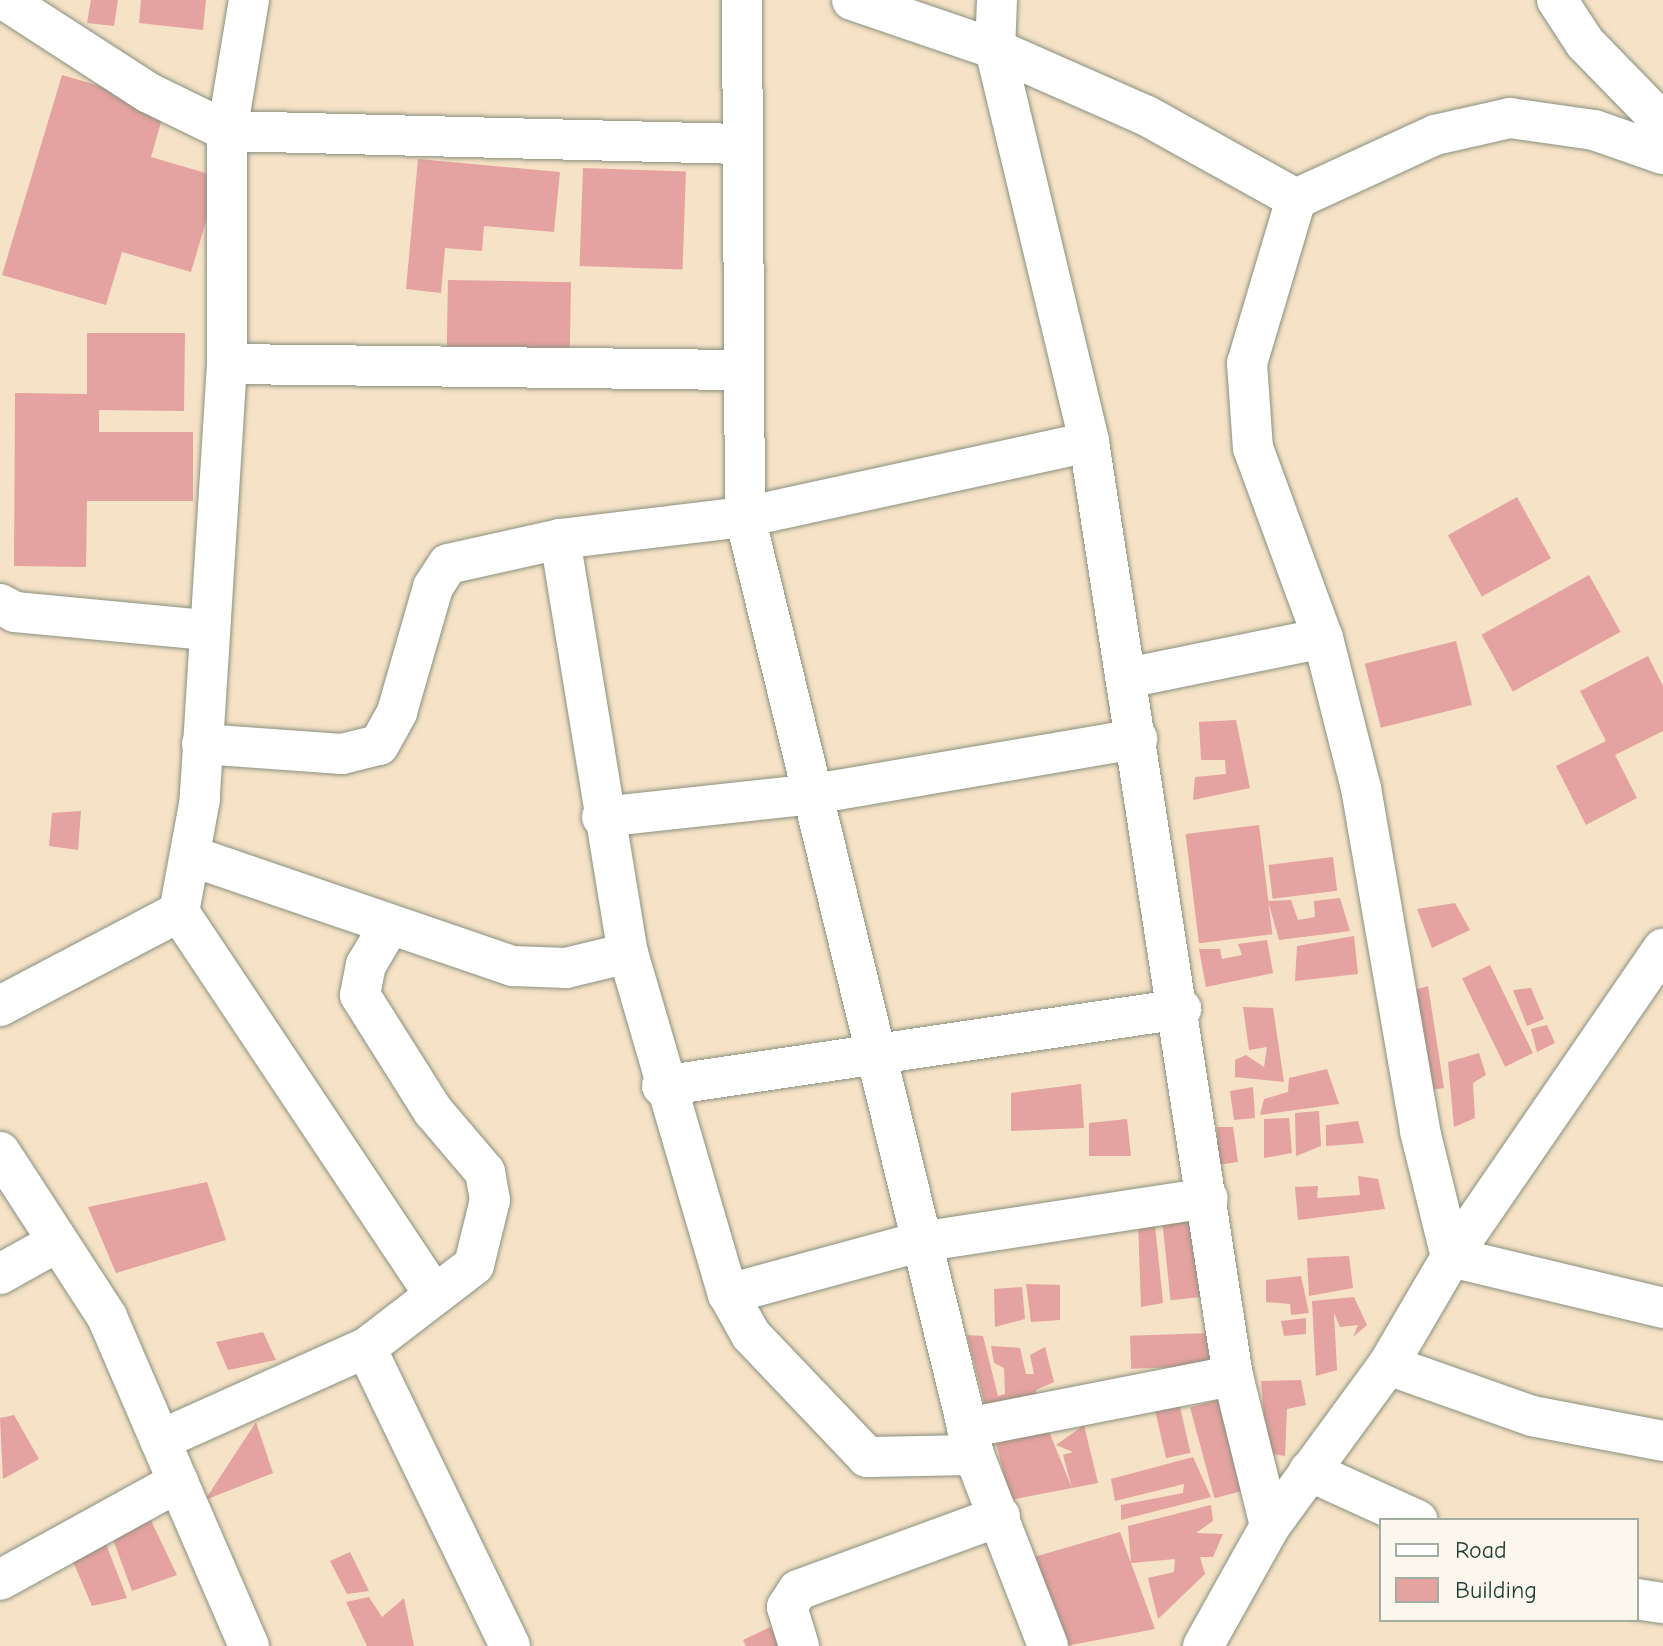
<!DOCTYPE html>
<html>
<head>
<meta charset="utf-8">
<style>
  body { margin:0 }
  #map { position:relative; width:1663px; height:1646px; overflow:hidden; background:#f5e2c7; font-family:"Comic Neue",sans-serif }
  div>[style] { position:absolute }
  .building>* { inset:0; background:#e4a2a0; transform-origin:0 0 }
  .roads { filter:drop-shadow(0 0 2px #8a907e) drop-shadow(0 0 2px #8a907e) }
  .street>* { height:40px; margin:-20px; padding:0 20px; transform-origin:20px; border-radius:20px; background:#fff }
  span { translate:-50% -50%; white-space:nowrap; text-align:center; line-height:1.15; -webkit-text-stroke:6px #fbf7ec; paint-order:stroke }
  .legend { position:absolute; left:1379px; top:1518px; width:260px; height:104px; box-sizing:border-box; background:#fbf7ec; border:2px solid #a3ada2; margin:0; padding:10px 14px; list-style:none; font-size:24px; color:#1f3d34 }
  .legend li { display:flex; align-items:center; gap:16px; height:40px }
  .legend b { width:40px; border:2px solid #a3ada2 }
</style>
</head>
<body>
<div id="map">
  <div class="building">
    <div style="clip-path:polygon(91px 0,118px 0,114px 26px,87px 23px)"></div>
    <div style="clip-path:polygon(141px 0,206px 0,203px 30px,139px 23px)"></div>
    <div style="clip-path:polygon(62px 75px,166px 105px,151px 157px,219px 177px,191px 272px,122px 252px,106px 305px,2px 275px)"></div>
    <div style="clip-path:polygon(418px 159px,560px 172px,554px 232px,484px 226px,482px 251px,445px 248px,441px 293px,406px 289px)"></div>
    <div style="left:583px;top:168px;width:103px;height:98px;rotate:2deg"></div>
    <div style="left:448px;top:280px;width:123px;height:69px;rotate:1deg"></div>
    <div style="clip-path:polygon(87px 333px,185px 333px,184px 411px,99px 410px,99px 432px,193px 432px,193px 501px,87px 501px,86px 567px,14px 566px,15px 393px,87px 394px)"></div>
    <div style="left:1517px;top:497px;width:70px;height:79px;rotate:61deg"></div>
    <div style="left:1589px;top:575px;width:65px;height:123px;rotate:61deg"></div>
    <div style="left:1456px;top:641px;width:66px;height:94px;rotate:76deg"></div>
    <div style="clip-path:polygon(1648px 656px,1663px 686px,1663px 731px,1615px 755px,1637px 798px,1586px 825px,1556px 766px,1606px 741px,1580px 691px)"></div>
    <div style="clip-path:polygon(1236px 720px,1250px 788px,1193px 800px,1195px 777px,1226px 774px,1225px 760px,1201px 760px,1199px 722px)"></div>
    <div style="clip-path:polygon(81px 811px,78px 850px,49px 846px,52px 813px)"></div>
    <div style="left:1259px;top:825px;width:110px;height:74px;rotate:83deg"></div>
    <div style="left:1333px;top:857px;width:34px;height:65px;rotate:83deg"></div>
    <div style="clip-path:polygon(1340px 898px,1350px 931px,1279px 940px,1268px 901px,1291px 900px,1298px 920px,1315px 917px,1314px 901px)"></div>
    <div style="clip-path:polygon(1455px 903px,1470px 930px,1432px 948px,1417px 909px)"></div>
    <div style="clip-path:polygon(1354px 936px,1358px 974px,1295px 981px,1297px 946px)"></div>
    <div style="clip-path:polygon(1267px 940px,1273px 973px,1206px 987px,1199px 949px,1220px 949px,1222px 959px,1242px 955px,1238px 944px)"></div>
    <div style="left:1490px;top:965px;width:98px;height:31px;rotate:64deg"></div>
    <div style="clip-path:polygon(1428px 986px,1444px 1088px,1429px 1090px,1408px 992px)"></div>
    <div style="clip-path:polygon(1531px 988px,1544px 1019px,1527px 1026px,1513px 990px)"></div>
    <div style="clip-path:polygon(1243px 1007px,1273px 1008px,1284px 1082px,1235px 1077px,1235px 1060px,1246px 1055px,1264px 1067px,1267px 1047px,1249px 1050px)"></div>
    <div style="clip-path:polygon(1547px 1025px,1555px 1043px,1537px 1052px,1531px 1029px)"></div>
    <div style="clip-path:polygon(1479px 1053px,1486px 1075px,1473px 1083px,1475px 1118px,1454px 1127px,1448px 1062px)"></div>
    <div style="clip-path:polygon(1327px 1069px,1339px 1104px,1260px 1115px,1264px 1099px,1288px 1092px,1289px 1078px)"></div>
    <div style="clip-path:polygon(1081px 1084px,1084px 1128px,1011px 1131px,1011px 1093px)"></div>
    <div style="clip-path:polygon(1253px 1087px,1255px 1118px,1234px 1120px,1230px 1091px)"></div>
    <div style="clip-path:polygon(1319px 1111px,1321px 1146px,1296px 1156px,1295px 1113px)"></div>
    <div style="clip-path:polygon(1289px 1118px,1292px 1153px,1264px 1158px,1264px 1119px)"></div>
    <div style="clip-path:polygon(1127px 1119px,1131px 1156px,1089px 1156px,1089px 1123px)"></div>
    <div style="clip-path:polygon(1358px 1121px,1364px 1143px,1326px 1146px,1326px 1125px)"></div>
    <div style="clip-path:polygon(1217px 1127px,1233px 1127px,1238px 1162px,1218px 1165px)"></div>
    <div style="clip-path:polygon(1358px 1176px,1378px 1179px,1385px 1209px,1298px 1220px,1295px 1187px,1318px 1186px,1317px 1198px,1360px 1195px)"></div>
    <div style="clip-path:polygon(207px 1182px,226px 1240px,116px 1273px,88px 1207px)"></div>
    <div style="left:1197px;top:1217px;width:80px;height:35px;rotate:84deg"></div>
    <div style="clip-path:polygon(1138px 1221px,1155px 1225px,1163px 1303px,1141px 1307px)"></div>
    <div style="clip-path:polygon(1349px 1256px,1353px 1288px,1309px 1296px,1307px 1258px)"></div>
    <div style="clip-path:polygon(1301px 1276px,1309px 1313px,1291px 1315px,1290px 1304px,1266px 1302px,1266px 1280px)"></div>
    <div style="clip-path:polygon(1026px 1284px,1060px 1285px,1060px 1320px,1031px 1322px)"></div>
    <div style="clip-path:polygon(1022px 1287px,1025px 1319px,995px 1327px,994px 1289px)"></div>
    <div style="clip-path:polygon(1354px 1297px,1367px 1325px,1353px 1337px,1358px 1325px,1340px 1327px,1334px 1313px,1337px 1370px,1316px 1376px,1312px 1301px)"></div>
    <div style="clip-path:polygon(1306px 1318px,1306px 1334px,1284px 1336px,1281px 1321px)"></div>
    <div style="clip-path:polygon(263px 1332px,276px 1360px,228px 1370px,216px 1342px)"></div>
    <div style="left:1210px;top:1333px;width:33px;height:80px;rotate:88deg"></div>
    <div style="clip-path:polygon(967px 1335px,983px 1336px,998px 1396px,1005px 1394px,1004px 1368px,994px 1363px,991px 1346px,1020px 1348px,1026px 1374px,1034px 1374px,1030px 1355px,1045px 1347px,1054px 1382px,1036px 1390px,1035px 1405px,987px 1413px)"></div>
    <div style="clip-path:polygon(1301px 1380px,1306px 1405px,1287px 1409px,1285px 1456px,1267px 1453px,1261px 1381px)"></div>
    <div style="left:1222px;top:1399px;width:94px;height:33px;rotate:75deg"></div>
    <div style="left:1179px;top:1403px;width:51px;height:25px;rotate:77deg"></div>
    <div style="clip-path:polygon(14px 1415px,39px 1459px,3px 1479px,0 1418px)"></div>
    <div style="clip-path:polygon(256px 1422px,273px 1473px,205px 1500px)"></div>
    <div style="clip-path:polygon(1084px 1425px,1098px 1483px,1072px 1488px,1063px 1455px,1073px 1452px,1056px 1445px)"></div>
    <div style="clip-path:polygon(1048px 1429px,1072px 1488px,1010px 1500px,996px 1443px)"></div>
    <div style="clip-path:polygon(1193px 1457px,1211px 1497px,1121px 1520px,1121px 1505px,1183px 1493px,1184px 1484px,1115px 1501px,1111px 1479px)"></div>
    <div style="clip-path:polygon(1211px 1505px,1213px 1521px,1196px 1533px,1223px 1534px,1213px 1557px,1200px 1557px,1205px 1574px,1158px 1619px,1148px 1578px,1174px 1572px,1175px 1559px,1131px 1563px,1155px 1629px,1066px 1646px,1034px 1557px,1120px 1532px,1131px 1563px,1128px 1526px)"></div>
    <div style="clip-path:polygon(144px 1506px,177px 1575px,132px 1591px,107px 1523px)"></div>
    <div style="clip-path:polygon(99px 1526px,127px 1598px,92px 1606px,66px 1545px)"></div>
    <div style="clip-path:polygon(350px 1552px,369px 1591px,347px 1594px,330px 1561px)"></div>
    <div style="clip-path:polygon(369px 1597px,382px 1617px,404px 1598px,414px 1646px,367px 1646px,346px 1602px)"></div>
    <div style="clip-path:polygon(770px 1627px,781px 1646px,746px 1646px,743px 1640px)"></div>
  </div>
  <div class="roads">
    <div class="street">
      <div style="left:5px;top:0;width:171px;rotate:32.9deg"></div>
      <div style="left:149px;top:93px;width:87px;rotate:26deg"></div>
      <div style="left:227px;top:131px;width:514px;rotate:1.45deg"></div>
      <div style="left:249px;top:0;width:133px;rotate:99.5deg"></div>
      <div style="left:227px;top:131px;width:233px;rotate:90deg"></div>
      <div style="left:227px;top:364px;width:436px;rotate:93.6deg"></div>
      <div style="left:200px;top:799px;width:115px;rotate:100.5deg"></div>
      <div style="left:179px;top:912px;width:459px;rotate:56.3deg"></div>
      <div style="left:742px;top:0;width:517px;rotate:89.67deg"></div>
      <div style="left:745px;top:517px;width:966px;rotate:76.28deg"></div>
      <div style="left:974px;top:1455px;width:205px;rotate:68.8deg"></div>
      <div style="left:852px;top:0;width:151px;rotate:18.9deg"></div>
      <div style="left:995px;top:49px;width:166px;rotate:23.8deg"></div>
      <div style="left:1147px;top:116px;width:171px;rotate:29.1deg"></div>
      <div style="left:997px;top:0;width:49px;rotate:92.3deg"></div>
      <div style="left:995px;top:49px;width:404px;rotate:76.5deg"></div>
      <div style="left:1089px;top:442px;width:945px;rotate:81.24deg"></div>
      <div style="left:1233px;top:1376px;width:154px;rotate:76.1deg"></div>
      <div style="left:1557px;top:0;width:51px;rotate:56.9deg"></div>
      <div style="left:1585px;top:43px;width:112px;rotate:45.7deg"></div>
      <div style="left:1663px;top:154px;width:73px;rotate:-160.8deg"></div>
      <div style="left:1594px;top:130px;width:85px;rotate:-171.9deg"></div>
      <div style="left:1510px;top:118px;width:77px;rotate:167.2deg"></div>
      <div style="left:1435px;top:135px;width:153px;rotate:155.3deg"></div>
      <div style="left:1296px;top:199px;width:171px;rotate:106.6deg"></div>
      <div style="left:1247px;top:363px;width:85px;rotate:86deg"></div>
      <div style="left:1253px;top:448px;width:202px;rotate:69.8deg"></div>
      <div style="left:1323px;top:638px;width:155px;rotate:75.8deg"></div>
      <div style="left:1361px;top:788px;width:348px;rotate:80.2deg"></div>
      <div style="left:1420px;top:1131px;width:130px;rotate:76.2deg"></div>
      <div style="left:1451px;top:1257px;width:218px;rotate:13.5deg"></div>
      <div style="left:227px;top:364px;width:512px;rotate:0.67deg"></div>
      <div style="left:560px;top:539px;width:420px;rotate:80.7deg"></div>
      <div style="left:628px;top:953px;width:355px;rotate:73.7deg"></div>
      <div style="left:728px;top:1294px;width:47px;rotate:60.7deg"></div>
      <div style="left:751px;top:1335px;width:168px;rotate:46.4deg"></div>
      <div style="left:867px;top:1457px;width:107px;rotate:-1.1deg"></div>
      <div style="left:0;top:604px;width:17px;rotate:28deg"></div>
      <div style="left:15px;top:612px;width:193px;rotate:5.4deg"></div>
      <div style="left:1127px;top:678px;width:200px;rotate:-11.5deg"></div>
      <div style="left:202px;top:744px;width:140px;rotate:4.1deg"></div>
      <div style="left:342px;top:754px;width:38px;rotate:-14deg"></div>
      <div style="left:379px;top:745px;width:38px;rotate:-61deg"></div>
      <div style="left:397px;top:712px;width:130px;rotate:-73.9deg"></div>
      <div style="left:433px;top:587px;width:27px;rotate:-57deg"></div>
      <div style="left:448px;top:564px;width:115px;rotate:-12.6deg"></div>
      <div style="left:560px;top:539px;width:186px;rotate:-6.8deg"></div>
      <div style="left:745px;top:517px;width:352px;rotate:-12.3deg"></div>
      <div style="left:602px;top:817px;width:213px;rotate:-6.2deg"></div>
      <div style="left:814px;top:794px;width:328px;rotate:-9.7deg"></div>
      <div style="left:191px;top:856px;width:340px;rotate:18.9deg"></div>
      <div style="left:513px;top:966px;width:53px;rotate:2.2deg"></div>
      <div style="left:566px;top:968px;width:64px;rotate:-13.6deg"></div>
      <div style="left:0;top:1006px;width:202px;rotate:-27.7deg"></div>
      <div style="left:662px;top:1086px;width:525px;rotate:-8.44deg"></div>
      <div style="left:0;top:1152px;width:197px;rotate:57deg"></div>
      <div style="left:107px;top:1317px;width:180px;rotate:66.7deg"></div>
      <div style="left:178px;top:1482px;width:203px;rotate:151.2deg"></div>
      <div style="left:0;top:1274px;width:62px;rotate:-29.1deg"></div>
      <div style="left:728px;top:1294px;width:199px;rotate:-15.2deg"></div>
      <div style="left:920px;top:1242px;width:291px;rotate:-8.7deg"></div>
      <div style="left:366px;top:1348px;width:331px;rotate:64.2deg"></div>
      <div style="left:1388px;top:1365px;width:153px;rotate:19.5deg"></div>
      <div style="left:1532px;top:1416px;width:133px;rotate:10.8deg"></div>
      <div style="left:967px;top:1428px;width:271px;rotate:-11.1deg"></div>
      <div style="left:160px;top:1440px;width:226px;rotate:-24.1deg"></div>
      <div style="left:366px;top:1348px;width:136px;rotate:-37.5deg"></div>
      <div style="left:474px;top:1265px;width:67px;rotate:-76.2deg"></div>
      <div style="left:490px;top:1200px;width:28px;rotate:-100deg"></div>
      <div style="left:485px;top:1172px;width:80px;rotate:-130.4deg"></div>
      <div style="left:433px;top:1111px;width:137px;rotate:-122.2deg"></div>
      <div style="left:360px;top:995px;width:31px;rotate:-79deg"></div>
      <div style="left:366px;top:965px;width:45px;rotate:-59.5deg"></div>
      <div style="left:1309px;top:1471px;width:119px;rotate:24.4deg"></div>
      <div style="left:178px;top:1482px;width:179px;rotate:66.6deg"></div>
      <div style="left:1637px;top:1599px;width:26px;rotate:9deg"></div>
      <div style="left:799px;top:1646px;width:41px;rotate:-107.1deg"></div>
      <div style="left:787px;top:1607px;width:20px;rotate:-57deg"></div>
      <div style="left:798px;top:1590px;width:215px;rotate:-20.1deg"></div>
      <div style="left:1203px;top:1646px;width:137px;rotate:-60.8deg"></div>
      <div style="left:1270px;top:1526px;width:200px;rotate:-53.8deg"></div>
      <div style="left:1388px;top:1365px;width:125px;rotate:-59.7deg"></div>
      <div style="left:1451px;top:1257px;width:374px;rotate:-55.5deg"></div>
    </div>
  </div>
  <ul class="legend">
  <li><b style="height:10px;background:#fff"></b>Road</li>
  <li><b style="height:22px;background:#e4a2a0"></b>Building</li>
  </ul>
</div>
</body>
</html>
